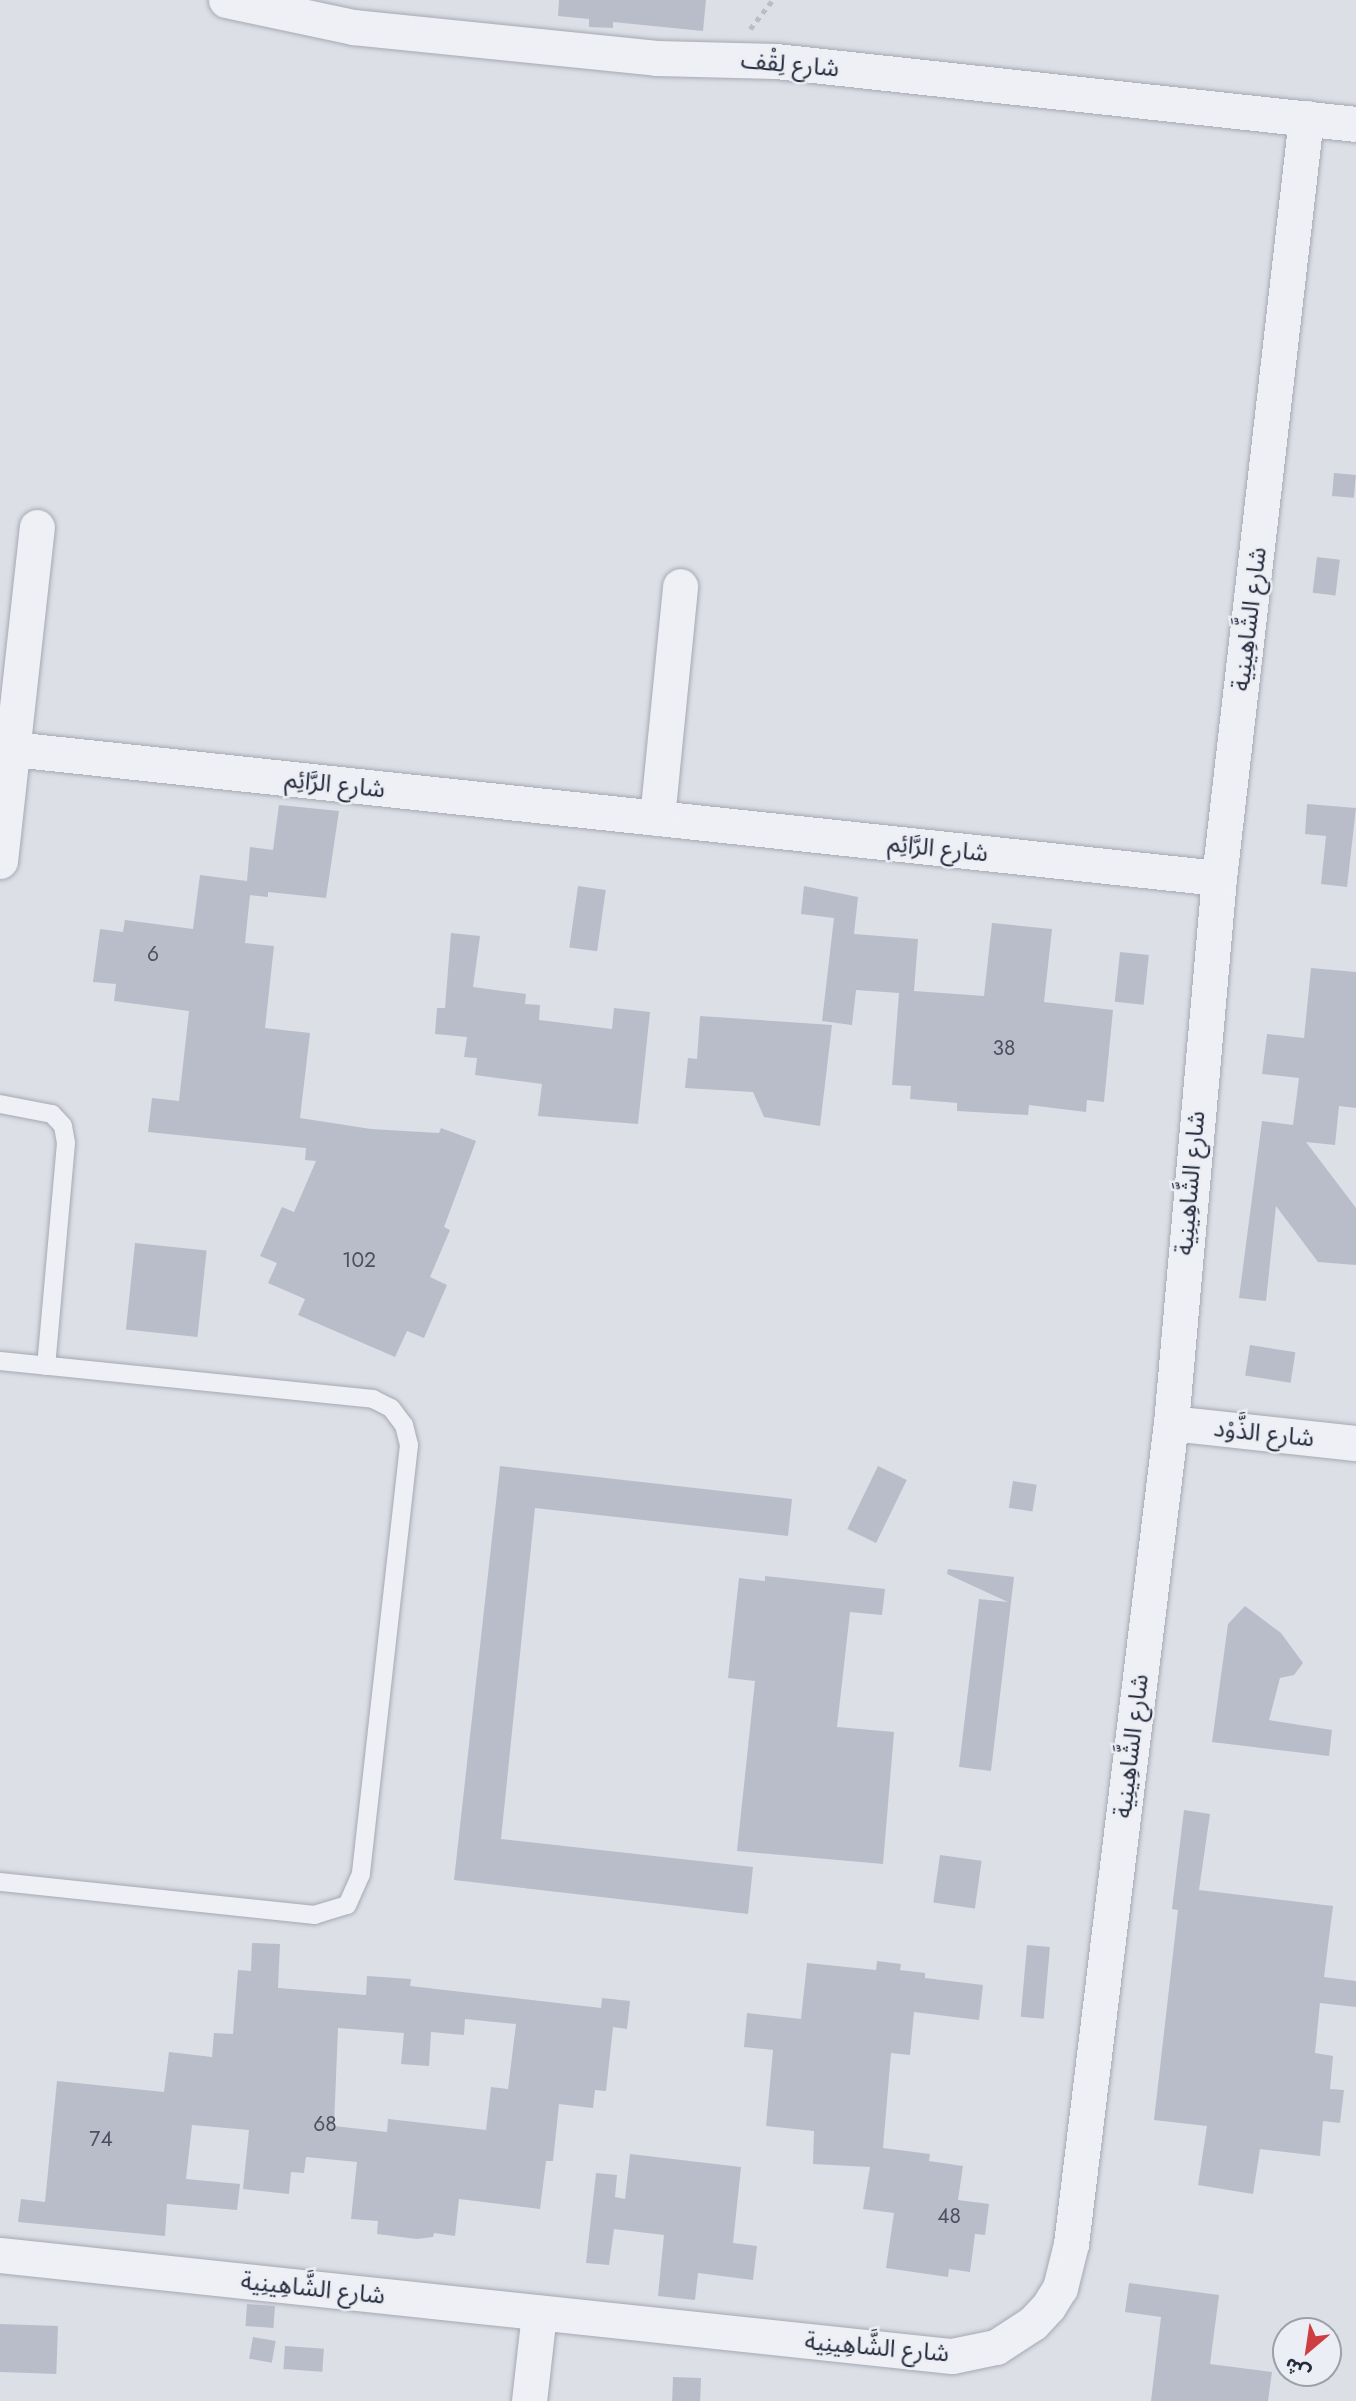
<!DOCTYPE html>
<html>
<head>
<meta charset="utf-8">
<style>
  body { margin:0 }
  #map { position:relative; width:1356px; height:2401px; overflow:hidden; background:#dcdfe6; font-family:Jost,"Noto Sans Arabic",sans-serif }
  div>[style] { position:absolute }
  .building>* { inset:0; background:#b9bdc9; transform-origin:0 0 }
  .path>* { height:4.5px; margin-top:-2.25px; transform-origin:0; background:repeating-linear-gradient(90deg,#bbbdc5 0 5px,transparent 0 10px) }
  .roads { filter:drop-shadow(0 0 2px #a5a9b3) drop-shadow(0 0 2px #a5a9b3) }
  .service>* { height:18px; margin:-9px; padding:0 9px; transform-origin:9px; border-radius:9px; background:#eff0f5 }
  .minor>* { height:35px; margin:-17.5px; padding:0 17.5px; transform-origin:17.5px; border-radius:17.5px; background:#eff0f5 }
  span { translate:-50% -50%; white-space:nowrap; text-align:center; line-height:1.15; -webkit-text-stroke:5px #ebeef4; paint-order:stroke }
  .number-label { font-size:21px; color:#4b5060 }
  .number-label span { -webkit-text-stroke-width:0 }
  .street-label { font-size:24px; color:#262b3d }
  .north { position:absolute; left:1272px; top:2317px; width:70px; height:70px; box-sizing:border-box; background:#ebeef4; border:2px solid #9ca0ab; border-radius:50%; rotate:209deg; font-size:19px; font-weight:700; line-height:28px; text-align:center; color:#262b3d }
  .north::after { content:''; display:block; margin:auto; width:24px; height:32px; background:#ce3e40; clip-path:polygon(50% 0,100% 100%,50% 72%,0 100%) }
</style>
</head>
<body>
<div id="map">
  <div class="building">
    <div style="clip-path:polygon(559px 0,706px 0,703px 31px,613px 22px,613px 28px,589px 27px,589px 19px,558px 16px)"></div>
    <div style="left:1334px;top:473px;width:22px;height:23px;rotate:5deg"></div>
    <div style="left:1317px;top:557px;width:23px;height:36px;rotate:7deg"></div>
    <div style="clip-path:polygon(1307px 804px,1356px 808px,1347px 887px,1321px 884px,1326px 836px,1305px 834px)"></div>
    <div style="clip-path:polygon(279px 805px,339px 811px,326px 898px,268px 892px,268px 897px,250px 895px,245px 943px,274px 946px,265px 1028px,310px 1033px,300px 1118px,371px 1129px,439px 1133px,441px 1128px,476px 1141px,444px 1227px,450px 1230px,430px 1277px,447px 1285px,424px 1338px,407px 1331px,395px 1357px,298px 1315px,305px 1299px,268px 1283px,277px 1263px,260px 1256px,282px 1207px,294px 1212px,316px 1161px,305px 1160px,306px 1148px,148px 1132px,152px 1098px,179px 1101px,189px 1011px,114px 1001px,116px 984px,93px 982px,100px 929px,123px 932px,125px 920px,193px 929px,200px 875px,247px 881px,250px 847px,273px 850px)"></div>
    <div style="left:578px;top:886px;width:28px;height:62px;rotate:8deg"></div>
    <div style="clip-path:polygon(804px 886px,858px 897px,854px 934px,918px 939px,914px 991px,984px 996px,992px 923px,1052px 929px,1044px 1002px,1113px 1010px,1104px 1102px,1087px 1100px,1086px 1112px,1029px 1105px,1028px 1115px,957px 1111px,957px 1103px,910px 1099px,911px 1086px,892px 1085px,899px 993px,856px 990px,852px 1025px,822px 1021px,834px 918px,801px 914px)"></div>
    <div style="clip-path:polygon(451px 933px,480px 936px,473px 987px,526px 994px,525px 1004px,540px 1005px,539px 1020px,612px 1029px,614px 1008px,650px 1012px,638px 1124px,538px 1116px,542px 1084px,475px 1075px,477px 1058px,464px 1057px,467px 1037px,435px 1034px,437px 1008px,445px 1008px)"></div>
    <div style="left:1120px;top:952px;width:29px;height:50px;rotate:6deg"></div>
    <div style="clip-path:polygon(1311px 968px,1356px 972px,1356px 1108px,1339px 1106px,1335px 1145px,1306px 1142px,1356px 1208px,1356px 1265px,1318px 1262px,1276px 1206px,1266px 1301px,1239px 1298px,1262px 1121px,1293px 1125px,1299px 1078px,1262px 1074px,1267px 1034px,1304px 1038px)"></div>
    <div style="clip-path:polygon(700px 1016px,832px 1025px,820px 1126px,764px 1117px,753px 1092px,685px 1088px,688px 1058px,697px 1059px)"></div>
    <div style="left:135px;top:1243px;width:72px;height:87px;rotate:6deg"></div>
    <div style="left:1250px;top:1345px;width:46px;height:31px;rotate:9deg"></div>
    <div style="clip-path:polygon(500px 1466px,792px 1499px,788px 1536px,535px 1508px,501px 1839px,753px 1867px,748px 1914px,454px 1880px)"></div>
    <div style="left:878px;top:1466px;width:32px;height:70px;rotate:26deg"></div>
    <div style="left:1013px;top:1481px;width:24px;height:27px;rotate:9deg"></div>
    <div style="clip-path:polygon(948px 1569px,1014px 1577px,991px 1771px,959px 1767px,979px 1599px,1008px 1602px,947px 1574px)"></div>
    <div style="clip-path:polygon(765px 1576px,885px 1589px,882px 1615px,850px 1612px,837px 1727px,894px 1732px,883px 1864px,737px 1851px,755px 1681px,728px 1678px,739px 1578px,765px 1581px)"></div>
    <div style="clip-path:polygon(1245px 1606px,1281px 1633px,1303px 1663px,1294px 1675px,1280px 1678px,1269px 1720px,1332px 1730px,1329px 1756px,1212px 1742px,1228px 1624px)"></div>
    <div style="clip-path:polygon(1184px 1810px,1210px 1814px,1199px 1890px,1333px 1906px,1324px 1977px,1356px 1981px,1356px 2007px,1320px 2003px,1315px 2053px,1333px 2056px,1330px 2089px,1344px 2090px,1340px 2123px,1323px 2121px,1320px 2156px,1260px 2149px,1253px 2194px,1198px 2185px,1207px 2126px,1154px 2120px,1178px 1910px,1172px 1909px)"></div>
    <div style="left:940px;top:1855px;width:42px;height:48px;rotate:8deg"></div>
    <div style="clip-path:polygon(evenodd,252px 1943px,280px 1944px,278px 1988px,366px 1995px,367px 1976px,411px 1979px,410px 1986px,601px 2008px,602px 1998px,630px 2001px,627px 2029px,613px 2027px,606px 2091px,595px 2090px,593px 2108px,559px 2104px,553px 2161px,546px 2161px,540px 2209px,459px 2199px,455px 2236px,434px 2233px,433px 2237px,417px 2239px,377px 2234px,378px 2221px,351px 2219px,357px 2162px,306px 2157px,304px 2173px,291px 2172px,289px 2194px,243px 2189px,249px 2130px,192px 2125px,186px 2179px,240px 2184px,237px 2210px,167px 2204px,165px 2236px,18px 2222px,21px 2199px,45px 2202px,57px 2081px,164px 2092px,169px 2052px,212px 2057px,214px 2033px,233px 2034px,238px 1970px,251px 1971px,252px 1943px,465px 2019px,516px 2024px,508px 2089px,491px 2087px,486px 2130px,388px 2119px,387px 2132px,334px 2126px,338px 2028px,404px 2033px,401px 2064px,429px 2066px,431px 2032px,464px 2035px,465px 2019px)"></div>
    <div style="left:1027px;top:1945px;width:23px;height:72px;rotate:5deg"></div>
    <div style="clip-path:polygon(877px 1961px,901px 1964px,900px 1970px,925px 1973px,925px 1978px,983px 1985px,979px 2020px,914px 2012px,910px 2055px,891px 2053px,883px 2148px,930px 2154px,929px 2161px,963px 2166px,958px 2200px,989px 2204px,985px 2235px,975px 2234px,970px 2272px,949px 2269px,948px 2277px,886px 2268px,894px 2213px,863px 2209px,870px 2167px,813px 2164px,814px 2131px,766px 2126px,773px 2050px,744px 2047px,747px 2013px,801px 2019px,807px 1963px,876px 1970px)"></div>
    <div style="clip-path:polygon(630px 2154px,741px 2167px,733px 2243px,757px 2246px,753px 2280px,698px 2273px,695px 2300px,658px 2296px,664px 2235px,614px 2229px,609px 2265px,586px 2263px,596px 2173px,617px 2175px,615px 2197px,625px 2199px)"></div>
    <div style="clip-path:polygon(1129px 2283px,1219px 2295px,1210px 2364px,1272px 2372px,1268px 2401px,1151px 2401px,1161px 2317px,1125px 2312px)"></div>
    <div style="left:247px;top:2304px;width:28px;height:22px;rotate:4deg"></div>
    <div style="left:0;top:2324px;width:58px;height:48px;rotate:2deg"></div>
    <div style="left:253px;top:2337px;width:23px;height:22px;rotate:10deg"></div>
    <div style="left:285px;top:2346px;width:39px;height:23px;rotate:4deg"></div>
    <div style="left:673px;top:2377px;width:28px;height:24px;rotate:2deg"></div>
  </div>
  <div class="path">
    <div style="left:750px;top:29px;width:37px;rotate:-52deg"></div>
  </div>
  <div class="roads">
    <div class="service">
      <div style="left:0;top:1104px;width:53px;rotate:10.9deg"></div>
      <div style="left:52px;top:1114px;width:16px;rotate:47deg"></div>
      <div style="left:63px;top:1126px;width:17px;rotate:80deg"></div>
      <div style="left:66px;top:1143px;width:224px;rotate:95.1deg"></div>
      <div style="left:0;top:1361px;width:375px;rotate:5.8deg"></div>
      <div style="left:373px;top:1399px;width:20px;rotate:27deg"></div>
      <div style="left:391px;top:1408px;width:21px;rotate:53deg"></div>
      <div style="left:404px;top:1425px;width:21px;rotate:76deg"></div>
      <div style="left:409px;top:1445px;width:432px;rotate:96.4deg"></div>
      <div style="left:361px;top:1874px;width:34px;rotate:114deg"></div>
      <div style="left:347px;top:1905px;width:34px;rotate:163deg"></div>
      <div style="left:315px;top:1915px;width:317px;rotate:-174deg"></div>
    </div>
    <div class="minor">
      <div style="left:226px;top:0;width:130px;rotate:12deg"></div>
      <div style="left:353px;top:27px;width:305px;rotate:5.8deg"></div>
      <div style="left:656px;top:58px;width:120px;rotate:1.4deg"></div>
      <div style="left:776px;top:61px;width:583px;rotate:6.2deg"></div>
      <div style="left:13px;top:749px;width:1213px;rotate:6.11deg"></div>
      <div style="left:657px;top:818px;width:233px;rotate:-84.3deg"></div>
      <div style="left:0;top:861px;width:336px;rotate:-83.7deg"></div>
      <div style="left:1171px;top:1423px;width:186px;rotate:6.2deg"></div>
      <div style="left:0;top:2255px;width:957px;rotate:6.06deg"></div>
      <div style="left:952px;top:2356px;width:45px;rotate:-11.6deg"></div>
      <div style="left:996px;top:2347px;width:44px;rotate:-33deg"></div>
      <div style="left:1033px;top:2323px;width:22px;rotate:-47deg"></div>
      <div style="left:1048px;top:2307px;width:22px;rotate:-58deg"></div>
      <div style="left:1060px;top:2288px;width:45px;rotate:-76deg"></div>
      <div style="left:1071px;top:2244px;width:827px;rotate:-83.06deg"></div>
      <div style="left:1171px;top:1423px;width:547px;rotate:-84.97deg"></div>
      <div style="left:1219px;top:878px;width:765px;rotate:-83.47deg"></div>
      <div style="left:529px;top:2401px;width:89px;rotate:-83.5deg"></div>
    </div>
  </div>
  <div class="number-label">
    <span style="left:153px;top:954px">6</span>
    <span style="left:1004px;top:1048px">38</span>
    <span style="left:359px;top:1260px">102</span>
    <span style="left:325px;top:2124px">68</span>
    <span style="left:101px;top:2139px">74</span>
    <span style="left:949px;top:2216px">48</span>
  </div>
  <div class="street-label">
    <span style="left:790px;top:64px;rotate:5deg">شارع لِقْف</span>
    <span style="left:1249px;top:619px;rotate:-83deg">شارع الشَّاهِينِية</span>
    <span style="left:335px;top:784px;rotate:6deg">شارع الرَّائِم</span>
    <span style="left:938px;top:848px;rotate:6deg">شارع الرَّائِم</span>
    <span style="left:1190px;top:1183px;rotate:-85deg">شارع الشَّاهِينِية</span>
    <span style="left:1264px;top:1433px;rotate:6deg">شارع الذَّوْد</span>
    <span style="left:1131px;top:1746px;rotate:-83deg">شارع الشَّاهِينِية</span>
    <span style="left:313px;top:2288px;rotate:6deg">شارع الشَّاهِينِية</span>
    <span style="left:877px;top:2347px;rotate:5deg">شارع الشَّاهِينِية</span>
  </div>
  <div class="north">ش</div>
</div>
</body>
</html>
